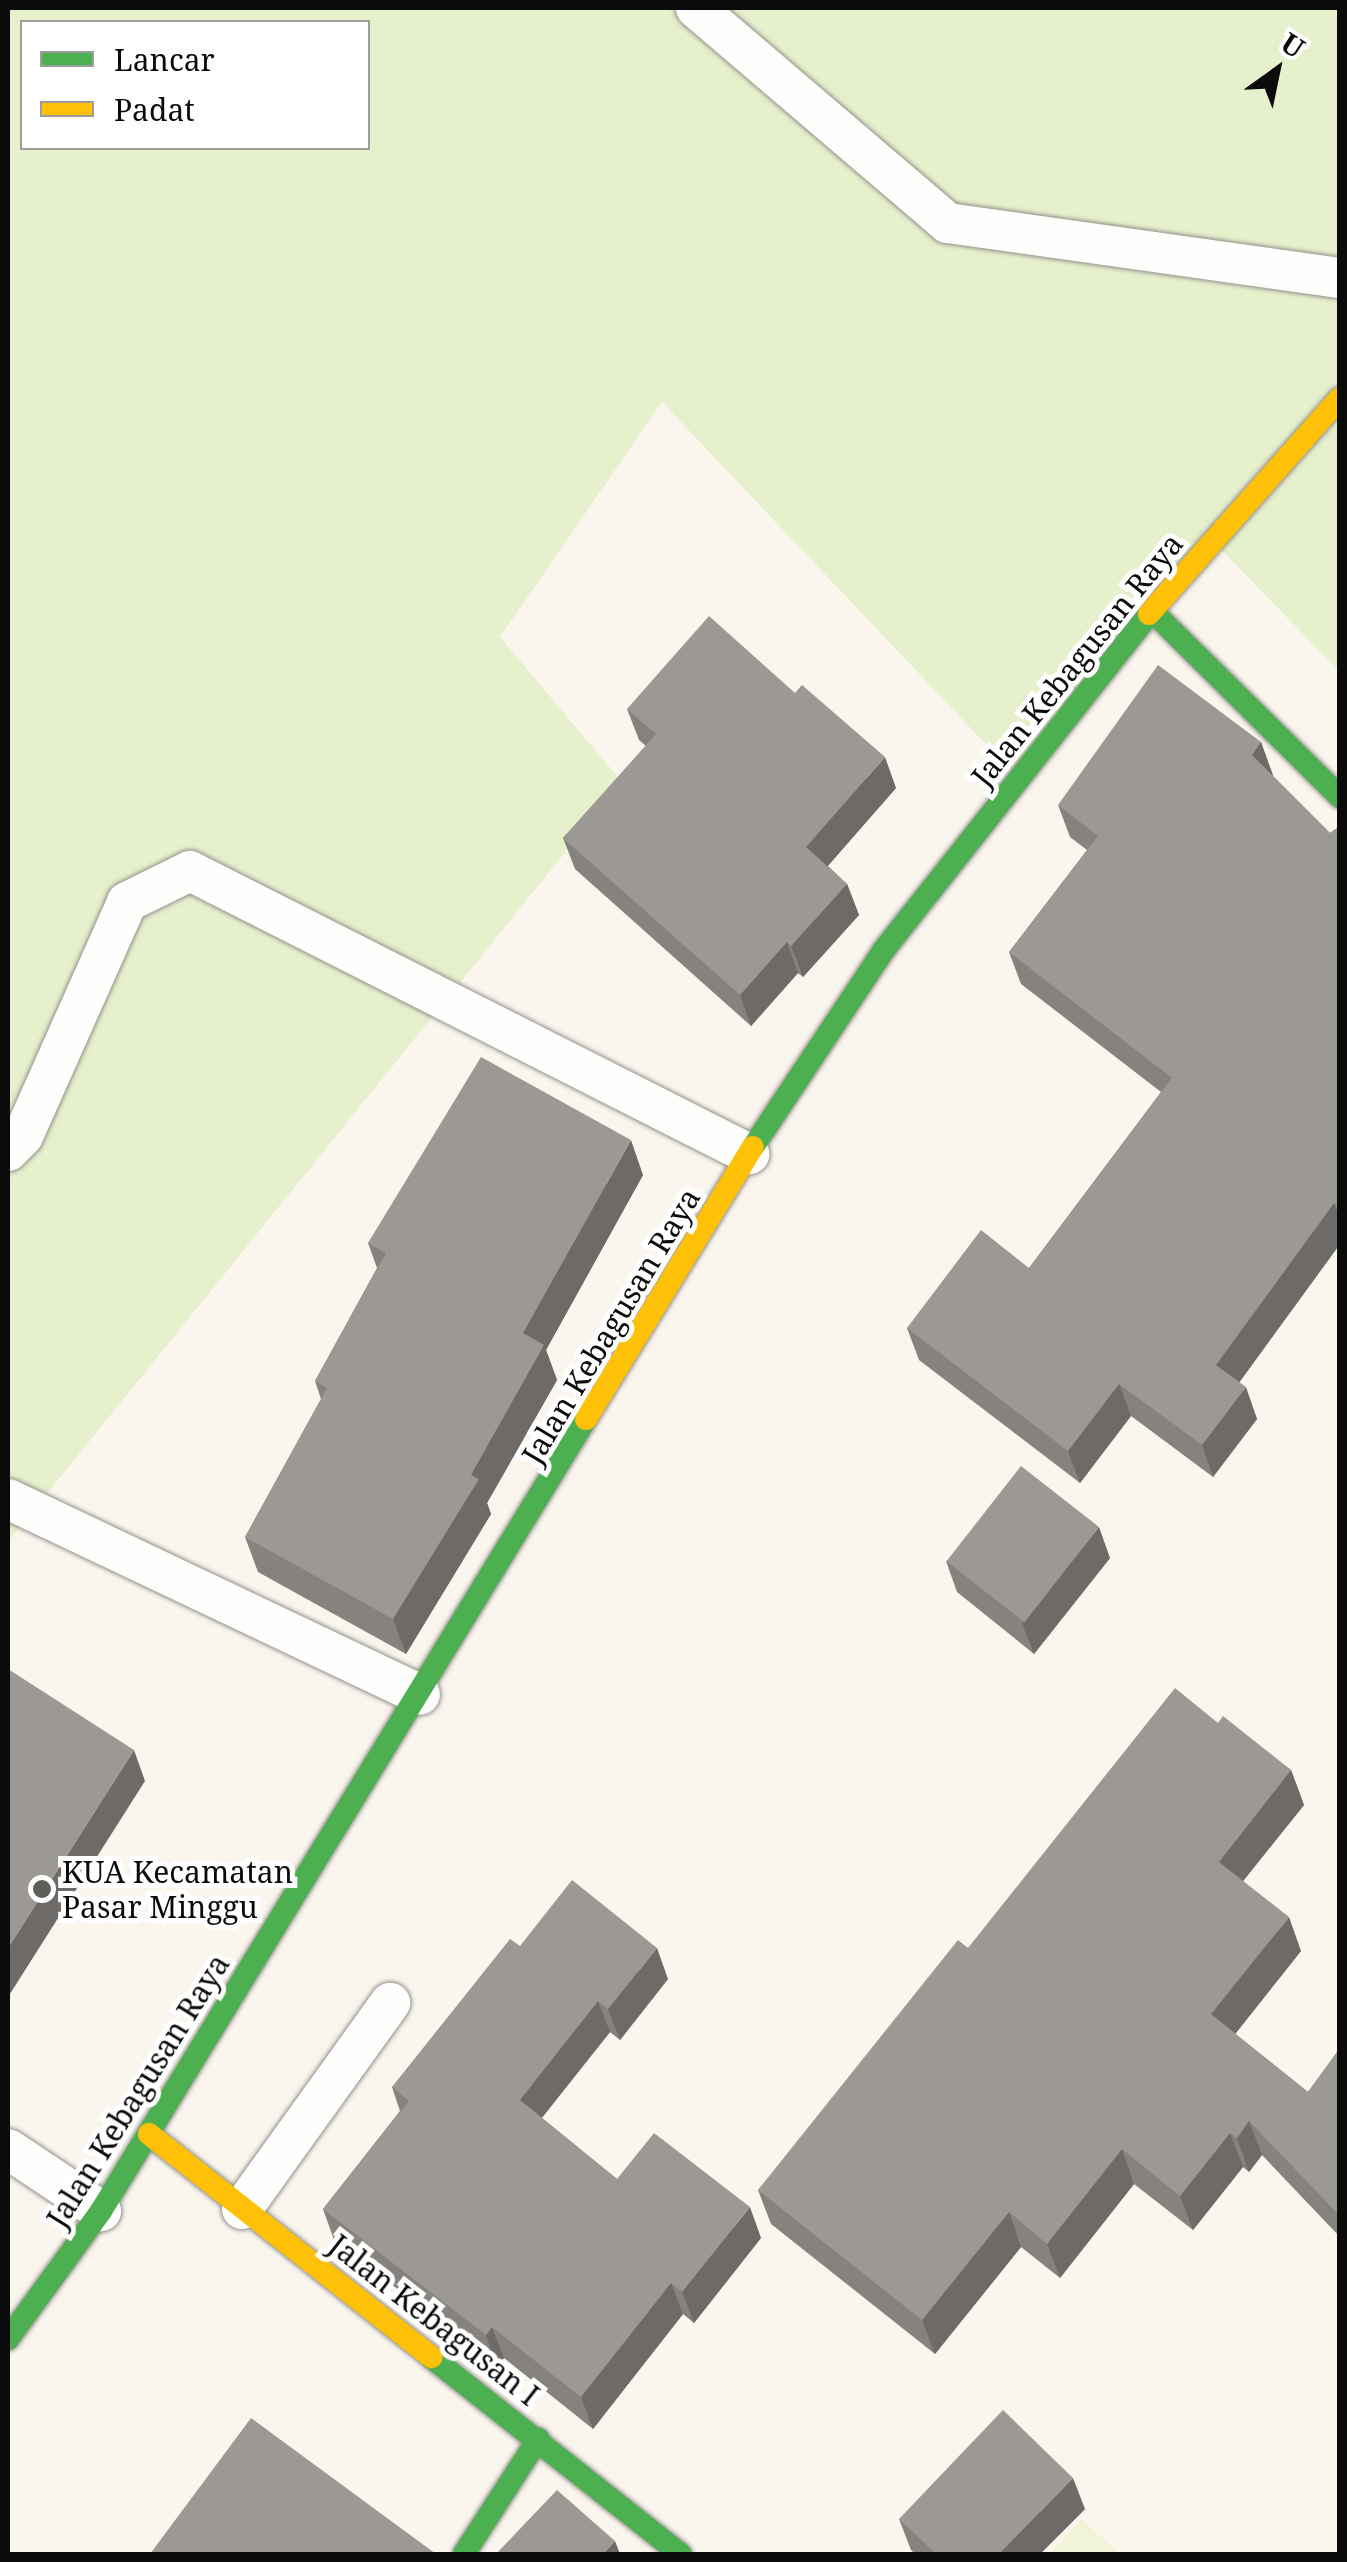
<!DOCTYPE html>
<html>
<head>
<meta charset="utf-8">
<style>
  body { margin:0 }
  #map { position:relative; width:1347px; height:2562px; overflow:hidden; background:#faf6ee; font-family:"Noto Serif",serif }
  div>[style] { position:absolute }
  .green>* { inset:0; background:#e7f0cc }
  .pitch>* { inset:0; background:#f1f4d6 }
  .roads { filter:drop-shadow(0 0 2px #93918d) drop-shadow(0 0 2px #93918d) }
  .lane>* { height:40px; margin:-20px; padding:0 20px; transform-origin:20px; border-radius:20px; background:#fefefc }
  .fast>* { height:22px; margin:-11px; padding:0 11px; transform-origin:11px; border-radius:11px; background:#4caf50 }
  .slow>* { height:22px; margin:-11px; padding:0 11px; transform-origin:11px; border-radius:11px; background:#ffc107 }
  .wall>* { inset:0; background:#86837f }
  .shaded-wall>* { inset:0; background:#6d6a68 }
  .building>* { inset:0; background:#9c9894; transform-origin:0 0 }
  .dots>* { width:28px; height:28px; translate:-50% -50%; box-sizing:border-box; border:5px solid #fff; border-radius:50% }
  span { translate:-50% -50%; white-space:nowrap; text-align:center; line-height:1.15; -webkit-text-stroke:10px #fff; paint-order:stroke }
  .street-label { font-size:30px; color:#0b0b0b }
  .poi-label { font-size:30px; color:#0b0b0b }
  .left { translate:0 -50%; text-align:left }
  .frame { position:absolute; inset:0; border:10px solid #0b0b0b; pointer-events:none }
  .legend { position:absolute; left:20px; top:20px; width:350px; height:130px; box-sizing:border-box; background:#fff; border:2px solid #9d9d9d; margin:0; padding:12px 18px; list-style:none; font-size:30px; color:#0b0b0b }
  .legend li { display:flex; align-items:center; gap:20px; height:50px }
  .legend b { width:50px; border:2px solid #9d9d9d }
  .north { position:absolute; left:1227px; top:20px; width:100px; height:100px; -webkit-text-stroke:8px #fff; paint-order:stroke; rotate:33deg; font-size:28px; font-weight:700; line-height:40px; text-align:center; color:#0b0b0b }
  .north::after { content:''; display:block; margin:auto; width:35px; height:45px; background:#0b0b0b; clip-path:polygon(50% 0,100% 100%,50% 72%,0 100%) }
</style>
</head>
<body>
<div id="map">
  <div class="green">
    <div style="clip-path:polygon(evenodd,8px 8px,1339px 8px,1339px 671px,1206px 534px,1013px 773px,662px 402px,500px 637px,622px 782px,8px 1542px,8px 8px,22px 22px,368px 22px,368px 148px,22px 148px,22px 22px)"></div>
  </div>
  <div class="pitch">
    <div style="clip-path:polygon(1082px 2519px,1119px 2554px,1049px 2554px)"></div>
  </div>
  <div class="roads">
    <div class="lane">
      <div style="left:696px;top:8px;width:331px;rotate:40.5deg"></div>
      <div style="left:948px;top:223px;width:396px;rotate:8deg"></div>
      <div style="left:8px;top:1151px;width:21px;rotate:-45deg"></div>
      <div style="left:23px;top:1136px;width:256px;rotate:-66deg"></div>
      <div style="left:127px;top:902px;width:70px;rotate:-26.2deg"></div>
      <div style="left:190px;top:871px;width:627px;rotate:26.85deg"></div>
      <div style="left:8px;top:1499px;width:456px;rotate:25.4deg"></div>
      <div style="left:8px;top:2149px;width:112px;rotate:33.7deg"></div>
      <div style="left:242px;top:2209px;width:254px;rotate:-54.3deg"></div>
    </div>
    <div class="fast">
      <div style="left:1152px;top:611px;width:264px;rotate:44.7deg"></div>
      <div style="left:753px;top:1147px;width:235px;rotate:-56.4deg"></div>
      <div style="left:883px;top:951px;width:429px;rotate:-51.7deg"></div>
      <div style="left:8px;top:2339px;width:158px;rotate:-54deg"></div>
      <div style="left:101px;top:2211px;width:929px;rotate:-58.52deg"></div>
      <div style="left:431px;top:2357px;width:318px;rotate:38.3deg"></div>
      <div style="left:464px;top:2554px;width:137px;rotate:-57.2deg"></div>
    </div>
    <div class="slow">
      <div style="left:1149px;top:614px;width:288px;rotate:-48.5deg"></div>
      <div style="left:586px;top:1419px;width:319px;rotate:-58.5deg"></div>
      <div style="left:149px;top:2134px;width:360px;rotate:38.3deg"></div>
    </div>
  </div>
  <div class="wall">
    <div style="clip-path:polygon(627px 709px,896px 788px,828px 866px,847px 884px,859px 915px,803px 977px,798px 973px,751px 1026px,575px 869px,563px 838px,646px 746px,639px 740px)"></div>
    <div style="clip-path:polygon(1261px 742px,1272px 775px,1330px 833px,1340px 826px,1340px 1244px,1239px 1382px,1257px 1419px,1213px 1477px,1131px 1416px,1080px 1483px,919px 1360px,907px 1328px,1029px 1268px,1161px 1092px,1021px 984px,1009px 952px,1087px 850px,1070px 837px,1058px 805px)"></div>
    <div style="clip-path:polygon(643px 1175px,546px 1350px,557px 1380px,487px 1503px,491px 1514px,406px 1654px,258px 1572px,245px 1537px,321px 1399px,315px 1381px,377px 1268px,368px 1243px)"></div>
    <div style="clip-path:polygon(1110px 1558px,1034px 1654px,957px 1592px,946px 1561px)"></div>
    <div style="clip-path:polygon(1218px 1723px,1291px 1770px,1304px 1805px,1243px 1881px,1301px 1951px,1235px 2034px,1308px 2092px,1340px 2048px,1340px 2237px,1262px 2155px,1249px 2172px,1243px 2167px,1193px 2230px,1134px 2184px,1060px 2278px,1021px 2247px,935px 2354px,771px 2224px,758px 2190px,968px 1948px)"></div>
    <div style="clip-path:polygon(520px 1946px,668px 1979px,620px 2040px,610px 2032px,542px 2118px,617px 2179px,761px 2238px,694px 2323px,683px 2314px,593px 2429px,504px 2358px,497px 2366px,334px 2240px,323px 2209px,400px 2111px,392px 2087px)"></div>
    <div style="clip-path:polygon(1085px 2509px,1040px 2554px,915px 2554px,911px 2550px,899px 2519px)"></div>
  </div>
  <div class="shaded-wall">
    <div style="clip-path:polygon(1261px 742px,1273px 775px,1264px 788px,1252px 755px)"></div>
    <div style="clip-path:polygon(885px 757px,896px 788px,817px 878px,806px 847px)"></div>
    <div style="clip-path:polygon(847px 884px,859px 915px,803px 977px,791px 946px)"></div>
    <div style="clip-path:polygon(787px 942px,798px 973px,751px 1026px,740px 995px)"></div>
    <div style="clip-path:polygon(631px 1140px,643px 1175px,546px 1350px,557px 1380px,487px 1503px,491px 1514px,406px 1654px,393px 1619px,471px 1475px,523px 1333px)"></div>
    <div style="clip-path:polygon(1334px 1203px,1340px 1219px,1340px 1244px,1228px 1398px,1216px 1365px)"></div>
    <div style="clip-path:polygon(1119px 1384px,1131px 1416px,1080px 1483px,1068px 1451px)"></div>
    <div style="clip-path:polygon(1246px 1387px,1257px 1419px,1213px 1477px,1202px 1445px)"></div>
    <div style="clip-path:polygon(1099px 1527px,1110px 1558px,1034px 1654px,1022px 1623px)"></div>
    <div style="clip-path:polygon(134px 1750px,145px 1781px,8px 1997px,8px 1948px)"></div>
    <div style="clip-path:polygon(1291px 1770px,1304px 1805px,1231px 1896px,1219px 1862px)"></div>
    <div style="clip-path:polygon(1289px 1917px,1301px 1951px,1224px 2048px,1211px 2014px)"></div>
    <div style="clip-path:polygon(657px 1948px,668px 1979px,620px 2040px,608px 2009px)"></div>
    <div style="clip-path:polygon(598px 2001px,610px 2032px,531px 2131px,520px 2100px)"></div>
    <div style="clip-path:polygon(1249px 2121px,1262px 2155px,1249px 2172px,1237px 2138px)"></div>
    <div style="clip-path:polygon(1230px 2133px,1243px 2167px,1193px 2230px,1180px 2196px)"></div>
    <div style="clip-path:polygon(1122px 2149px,1134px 2184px,1060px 2278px,1047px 2244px)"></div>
    <div style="clip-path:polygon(750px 2207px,761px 2238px,694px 2323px,682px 2292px)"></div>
    <div style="clip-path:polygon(1009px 2212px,1021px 2247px,935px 2354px,922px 2320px)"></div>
    <div style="clip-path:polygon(671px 2283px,683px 2314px,593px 2429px,581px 2397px)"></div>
    <div style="clip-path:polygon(492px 2327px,504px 2358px,497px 2366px,486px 2335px)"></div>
    <div style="clip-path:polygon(1073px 2478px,1085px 2509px,1040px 2554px,999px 2554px)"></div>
    <div style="clip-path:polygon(615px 2541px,620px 2554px,603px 2554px)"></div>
  </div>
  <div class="building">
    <div style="clip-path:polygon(709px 616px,795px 693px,802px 685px,885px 757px,806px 847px,847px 884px,791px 946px,787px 942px,740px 995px,563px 838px,656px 734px,627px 709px)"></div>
    <div style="clip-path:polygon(1158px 665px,1261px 742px,1252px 755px,1330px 833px,1340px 826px,1340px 1211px,1334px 1203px,1216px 1365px,1246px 1387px,1202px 1445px,1119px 1384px,1068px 1451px,907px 1328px,981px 1230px,1029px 1268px,1172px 1078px,1009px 952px,1098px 836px,1058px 805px)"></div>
    <div style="clip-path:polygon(481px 1057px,631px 1140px,523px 1333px,544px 1345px,471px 1475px,479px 1479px,393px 1619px,245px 1537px,327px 1388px,315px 1381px,386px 1253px,368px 1243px)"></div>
    <div style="left:1021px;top:1466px;width:99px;height:121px;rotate:38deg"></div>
    <div style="clip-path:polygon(8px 1669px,134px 1750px,8px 1948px)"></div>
    <div style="clip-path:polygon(1175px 1688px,1218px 1723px,1223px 1716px,1291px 1770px,1219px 1862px,1289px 1917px,1211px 2014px,1308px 2092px,1340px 2048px,1340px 2216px,1249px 2121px,1237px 2138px,1230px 2133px,1180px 2196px,1122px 2149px,1047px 2244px,1009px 2212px,922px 2320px,758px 2190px,958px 1940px,968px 1948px)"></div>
    <div style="clip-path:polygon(572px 1880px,657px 1948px,608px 2009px,598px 2001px,520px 2100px,617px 2179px,654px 2133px,750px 2207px,682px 2292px,671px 2283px,581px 2397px,492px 2327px,486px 2335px,323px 2209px,409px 2101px,392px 2087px,510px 1939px,520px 1946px)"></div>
    <div style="clip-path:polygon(1003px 2410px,1073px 2478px,999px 2554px,936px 2554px,899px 2519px)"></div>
    <div style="clip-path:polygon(251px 2418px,436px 2554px,150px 2554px)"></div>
    <div style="clip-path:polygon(557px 2490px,615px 2541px,603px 2554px,496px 2554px)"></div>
  </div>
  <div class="dots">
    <div style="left:42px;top:1889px;background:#5f5d5a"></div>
  </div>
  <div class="street-label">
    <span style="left:1077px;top:660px;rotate:-51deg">Jalan Kebagusan Raya</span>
    <span style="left:611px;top:1326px;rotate:-59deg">Jalan Kebagusan Raya</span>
    <span style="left:138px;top:2091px;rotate:-58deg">Jalan Kebagusan Raya</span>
    <span style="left:434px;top:2320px;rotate:38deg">Jalan Kebagusan I</span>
  </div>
  <div class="poi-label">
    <span class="left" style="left:62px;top:1889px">KUA Kecamatan<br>Pasar Minggu</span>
  </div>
  <div class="frame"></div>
  <ul class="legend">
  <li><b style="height:12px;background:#4caf50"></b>Lancar</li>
  <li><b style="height:12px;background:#ffc107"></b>Padat</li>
  </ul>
  <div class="north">U</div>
</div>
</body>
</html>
